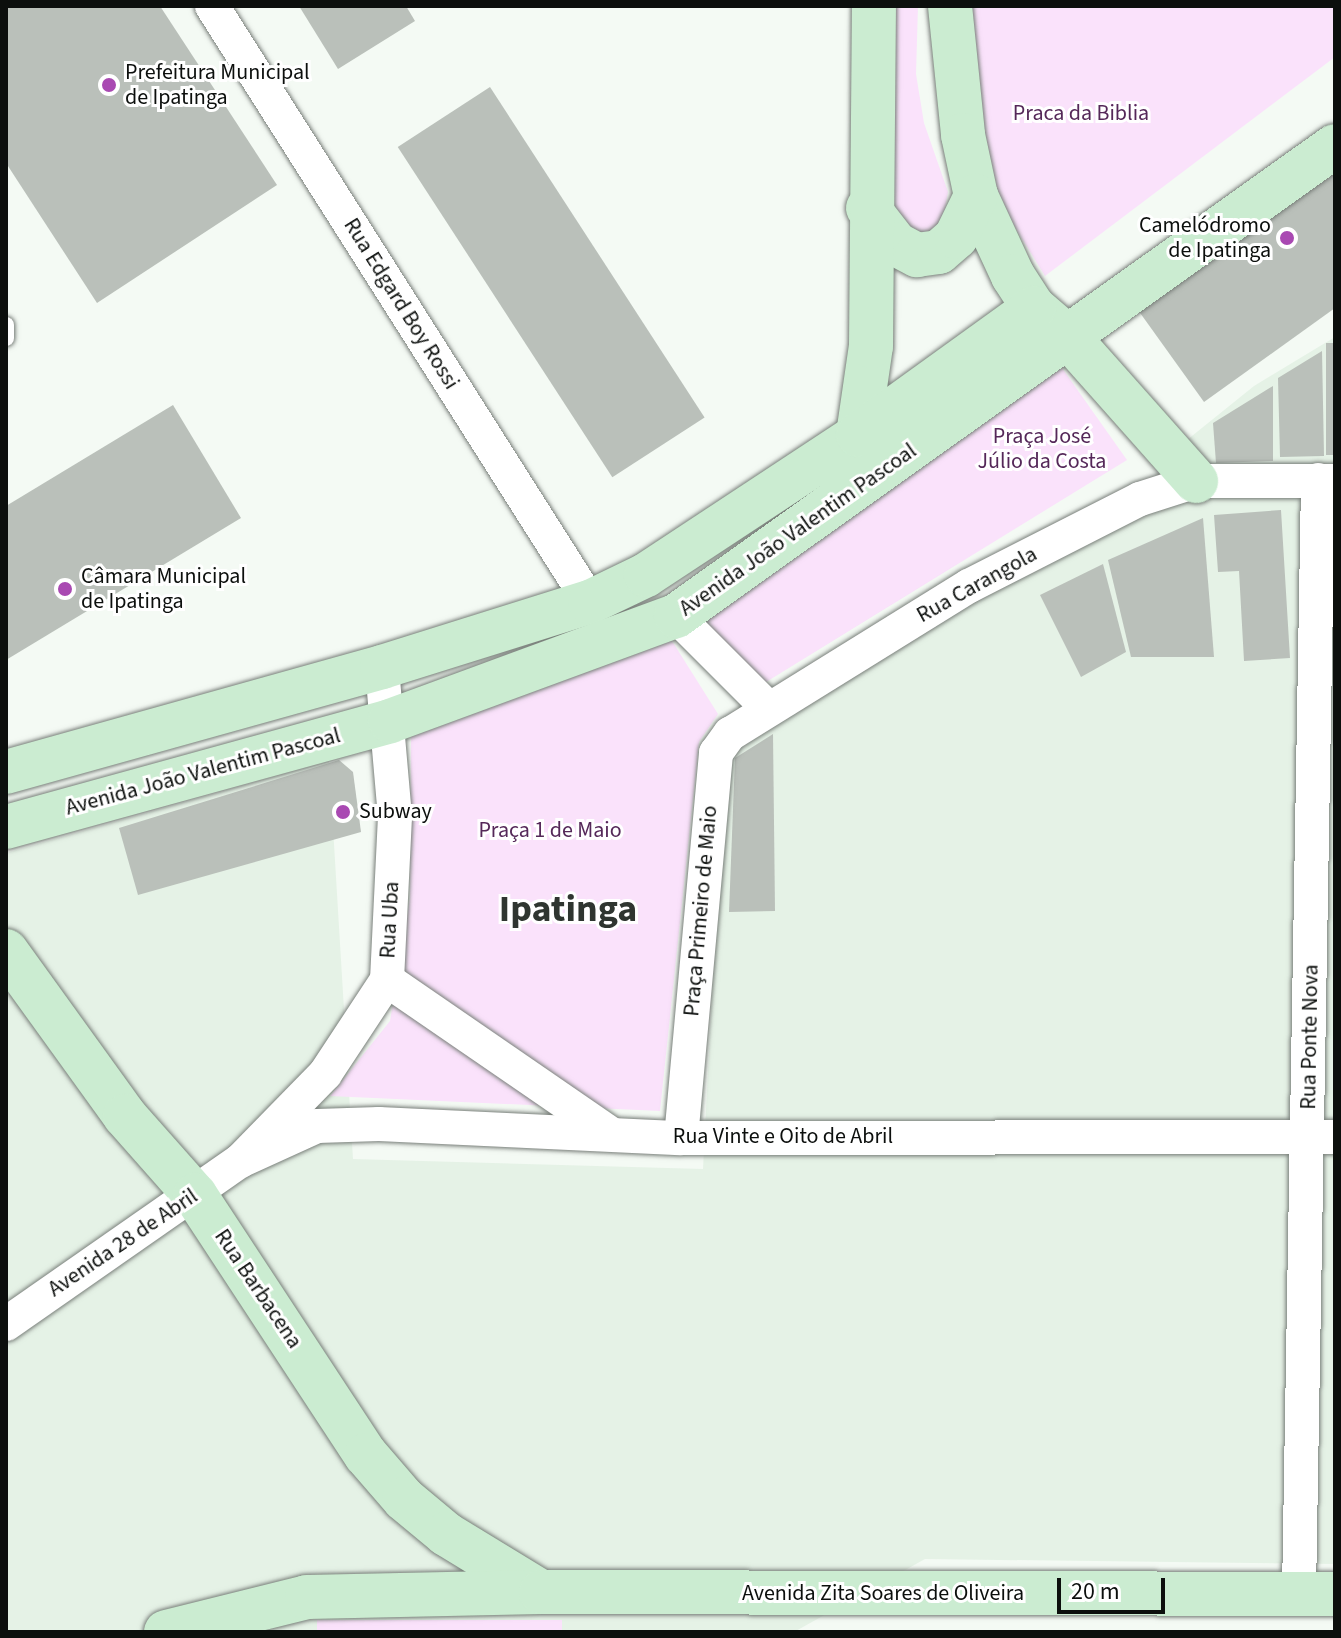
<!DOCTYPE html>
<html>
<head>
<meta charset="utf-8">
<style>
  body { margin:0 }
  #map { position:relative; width:1341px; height:1638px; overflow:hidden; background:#f4faf4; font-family:"Source Sans 3",sans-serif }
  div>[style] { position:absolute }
  .built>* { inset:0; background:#e5f2e6 }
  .green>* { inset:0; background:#fae2fb; transform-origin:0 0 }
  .building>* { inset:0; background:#bac0ba; transform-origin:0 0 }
  .roads { filter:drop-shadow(0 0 2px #797f7a) drop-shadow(0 0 2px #797f7a) }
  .lane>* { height:16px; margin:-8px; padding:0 8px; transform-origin:8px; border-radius:8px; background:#fff }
  .street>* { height:34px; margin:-17px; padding:0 17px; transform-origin:17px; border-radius:17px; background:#fff }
  .secondary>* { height:44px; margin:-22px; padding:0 22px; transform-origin:22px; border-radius:22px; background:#cbecd1 }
  .dots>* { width:22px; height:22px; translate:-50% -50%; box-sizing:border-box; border:4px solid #fff; border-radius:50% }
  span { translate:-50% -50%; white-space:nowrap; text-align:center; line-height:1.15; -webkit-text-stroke:6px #fff; paint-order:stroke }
  .poi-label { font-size:22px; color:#0c0f0d }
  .left { translate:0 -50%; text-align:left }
  .right { translate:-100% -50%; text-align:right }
  .park-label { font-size:22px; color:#552859 }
  .street-label { font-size:22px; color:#0c0f0d }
  .town-label { font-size:38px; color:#2f3530; font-weight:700 }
  .frame { position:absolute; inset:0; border:8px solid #0c0f0d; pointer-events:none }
  .scale { position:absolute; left:1057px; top:1578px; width:108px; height:36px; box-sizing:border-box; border:4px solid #0c0f0d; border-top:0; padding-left:10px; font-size:24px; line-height:28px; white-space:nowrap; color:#0c0f0d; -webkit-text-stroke:6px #fff; paint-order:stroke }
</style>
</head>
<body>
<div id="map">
  <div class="built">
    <div style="clip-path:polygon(1335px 337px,1335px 1564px,925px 1559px,794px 1632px,6px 1632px,6px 853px,329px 761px,353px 1159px,703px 1169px,724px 759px,1171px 467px,1182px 444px,1254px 386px)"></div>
  </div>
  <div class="green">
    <div style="clip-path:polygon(889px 6px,918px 6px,916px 74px,924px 123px,948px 192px,942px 226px,918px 238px,894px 211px)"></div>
    <div style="clip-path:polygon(964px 6px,1335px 6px,1335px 57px,1045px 276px,987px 182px)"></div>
    <div style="clip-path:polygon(1062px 368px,1127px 460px,761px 685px,702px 623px)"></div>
    <div style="clip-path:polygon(667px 633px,718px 714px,699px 742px,660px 1111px,330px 1096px,390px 1021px,410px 898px,411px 735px)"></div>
    <div style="left:317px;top:1620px;width:245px;height:16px"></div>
  </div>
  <div class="building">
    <div style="clip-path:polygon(6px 6px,160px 6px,277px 185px,97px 303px,6px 163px)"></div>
    <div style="clip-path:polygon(299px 6px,406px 6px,415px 21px,338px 69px)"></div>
    <div style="left:490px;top:87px;width:394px;height:110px;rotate:57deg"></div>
    <div style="clip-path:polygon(1335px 168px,1335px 308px,1204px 402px,1138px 310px)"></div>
    <div style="left:1335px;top:343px;width:112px;height:9px;rotate:90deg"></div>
    <div style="clip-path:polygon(1322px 351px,1324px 456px,1280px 457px,1278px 378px)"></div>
    <div style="clip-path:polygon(1273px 386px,1273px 461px,1216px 463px,1213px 423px)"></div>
    <div style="clip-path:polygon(173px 405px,241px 518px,6px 660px,6px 506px)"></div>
    <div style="clip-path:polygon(1281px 510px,1290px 658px,1244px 661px,1239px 571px,1218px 572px,1214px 515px)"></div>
    <div style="clip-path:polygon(1203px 518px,1214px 657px,1131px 657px,1108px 560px)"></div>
    <div style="clip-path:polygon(1103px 564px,1126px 652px,1081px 677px,1040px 595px)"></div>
    <div style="clip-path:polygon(773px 734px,775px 911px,729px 912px,735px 758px)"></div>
    <div style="clip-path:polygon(339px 760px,353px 772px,361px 832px,138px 895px,119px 828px)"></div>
  </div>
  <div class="roads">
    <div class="lane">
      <div style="left:6px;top:325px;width:13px;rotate:90deg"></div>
    </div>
    <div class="street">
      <div style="left:212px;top:6px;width:706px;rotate:57.62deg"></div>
      <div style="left:676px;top:616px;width:129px;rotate:45deg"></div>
      <div style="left:387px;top:980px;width:272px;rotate:34.5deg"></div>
      <div style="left:681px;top:1138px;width:387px;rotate:-84.8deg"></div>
      <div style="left:716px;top:753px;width:24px;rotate:-54deg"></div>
      <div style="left:730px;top:734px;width:281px;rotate:-31.8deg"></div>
      <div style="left:969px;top:586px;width:192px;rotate:-27deg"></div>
      <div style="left:1140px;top:499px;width:59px;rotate:-17.8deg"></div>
      <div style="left:1196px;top:481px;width:139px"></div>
      <div style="left:240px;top:1161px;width:85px;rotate:-24.4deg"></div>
      <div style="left:317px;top:1126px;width:62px;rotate:-1.8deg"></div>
      <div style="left:379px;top:1124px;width:302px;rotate:2.7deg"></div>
      <div style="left:681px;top:1138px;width:654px;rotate:-0.09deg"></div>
      <div style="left:6px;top:1324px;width:285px;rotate:-34.9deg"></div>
      <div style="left:240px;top:1161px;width:122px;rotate:-45.7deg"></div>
      <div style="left:325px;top:1074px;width:113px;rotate:-56.6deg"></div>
      <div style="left:387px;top:980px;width:163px;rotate:-87.2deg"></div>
      <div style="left:395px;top:817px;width:151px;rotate:-95deg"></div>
      <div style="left:1299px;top:1593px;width:1113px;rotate:-89.02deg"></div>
    </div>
    <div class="secondary">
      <div style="left:950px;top:6px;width:130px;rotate:84.2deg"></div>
      <div style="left:963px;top:135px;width:62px;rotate:78deg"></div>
      <div style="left:976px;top:196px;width:88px;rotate:65.2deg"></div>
      <div style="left:1013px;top:276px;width:38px;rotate:57deg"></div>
      <div style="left:1034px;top:308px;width:48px;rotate:40.7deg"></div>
      <div style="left:1070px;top:339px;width:190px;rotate:48.4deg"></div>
      <div style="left:868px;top:208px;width:46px;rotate:52.1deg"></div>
      <div style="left:896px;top:244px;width:24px;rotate:28deg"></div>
      <div style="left:917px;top:255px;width:22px;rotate:-8deg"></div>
      <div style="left:939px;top:252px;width:23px;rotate:-41deg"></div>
      <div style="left:956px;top:237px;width:46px;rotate:-64deg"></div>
      <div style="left:858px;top:435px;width:90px;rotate:-81.7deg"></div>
      <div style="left:871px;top:346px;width:340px;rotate:-89.5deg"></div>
      <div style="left:6px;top:772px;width:390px;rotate:-15.6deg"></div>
      <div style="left:382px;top:667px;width:218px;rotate:-17.4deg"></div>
      <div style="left:590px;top:602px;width:62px;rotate:-25.7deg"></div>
      <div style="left:646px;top:575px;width:254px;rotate:-33.4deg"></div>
      <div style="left:858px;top:435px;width:217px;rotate:-35.8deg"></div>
      <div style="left:6px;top:827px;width:398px;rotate:-15.4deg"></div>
      <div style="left:390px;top:721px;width:305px;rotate:-20.2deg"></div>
      <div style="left:676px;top:616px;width:809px;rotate:-35.5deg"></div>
      <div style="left:6px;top:951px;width:203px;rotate:54.2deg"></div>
      <div style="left:125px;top:1116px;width:106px;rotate:48.5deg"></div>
      <div style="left:195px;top:1195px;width:311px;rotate:56.7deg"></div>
      <div style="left:366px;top:1455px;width:58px;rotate:49.2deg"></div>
      <div style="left:404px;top:1499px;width:55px;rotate:39.8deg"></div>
      <div style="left:446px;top:1534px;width:111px;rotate:31.4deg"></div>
      <div style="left:166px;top:1632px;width:145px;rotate:-13.9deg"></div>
      <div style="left:307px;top:1597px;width:234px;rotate:-1.2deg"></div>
      <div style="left:541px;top:1592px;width:794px;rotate:0.14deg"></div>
    </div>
  </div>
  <div class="dots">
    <div style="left:109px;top:85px;background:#a949b2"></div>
    <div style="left:1287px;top:238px;background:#a949b2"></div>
    <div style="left:65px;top:589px;background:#a949b2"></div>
    <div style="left:343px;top:812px;background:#a949b2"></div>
  </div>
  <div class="poi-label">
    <span class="left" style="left:125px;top:85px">Prefeitura Municipal<br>de Ipatinga</span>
    <span class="right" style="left:1271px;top:238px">Camelódromo<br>de Ipatinga</span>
    <span class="left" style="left:81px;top:589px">Câmara Municipal<br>de Ipatinga</span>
    <span class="left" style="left:359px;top:812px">Subway</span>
  </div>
  <div class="park-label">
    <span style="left:1081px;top:114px">Praca da Biblia</span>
    <span style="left:1042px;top:449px">Praça José<br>Júlio da Costa</span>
    <span style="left:550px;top:831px">Praça 1 de Maio</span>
  </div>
  <div class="street-label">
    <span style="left:401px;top:304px;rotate:58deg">Rua Edgard Boy Rossi</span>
    <span style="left:798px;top:530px;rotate:-35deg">Avenida João Valentim Pascoal</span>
    <span style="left:977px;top:585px;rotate:-29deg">Rua Carangola</span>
    <span style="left:203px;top:772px;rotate:-15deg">Avenida João Valentim Pascoal</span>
    <span style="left:701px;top:911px;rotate:-85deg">Praça Primeiro de Maio</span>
    <span style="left:390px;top:920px;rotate:-87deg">Rua Uba</span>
    <span style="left:1310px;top:1037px;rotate:-89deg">Rua Ponte Nova</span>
    <span style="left:783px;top:1137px">Rua Vinte e Oito de Abril</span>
    <span style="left:123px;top:1243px;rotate:-34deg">Avenida 28 de Abril</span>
    <span style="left:258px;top:1289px;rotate:56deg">Rua Barbacena</span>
    <span style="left:883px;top:1594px">Avenida Zita Soares de Oliveira</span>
  </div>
  <div class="town-label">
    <span style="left:568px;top:910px">Ipatinga</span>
  </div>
  <div class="frame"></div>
  <div class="scale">20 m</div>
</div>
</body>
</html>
